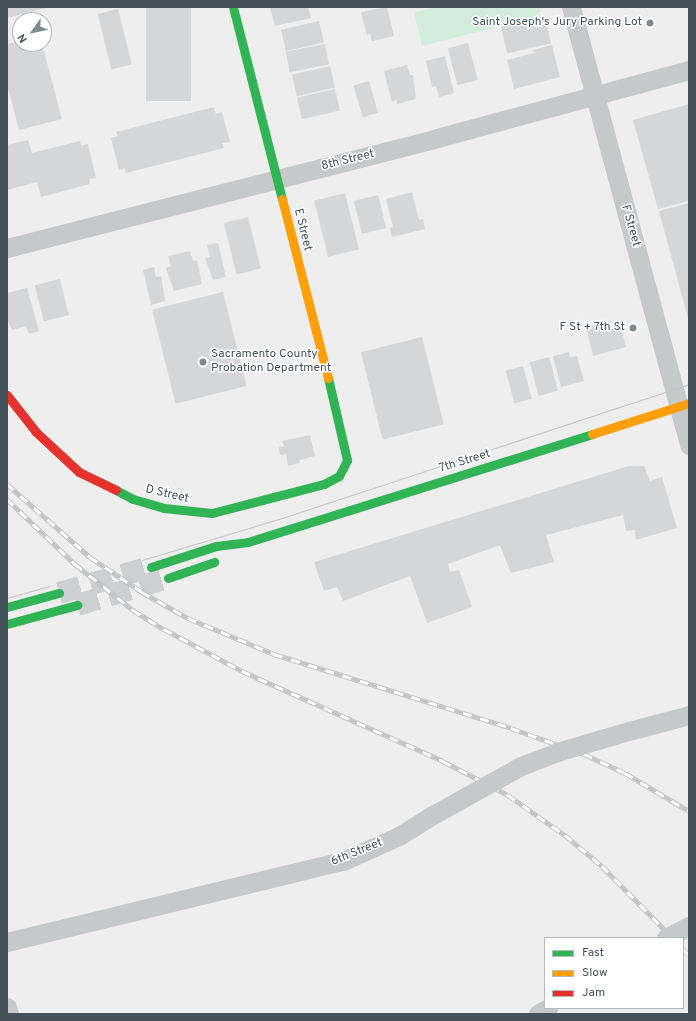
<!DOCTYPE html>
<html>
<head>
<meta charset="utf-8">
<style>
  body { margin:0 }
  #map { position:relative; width:696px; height:1021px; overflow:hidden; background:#efeeee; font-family:Overpass,sans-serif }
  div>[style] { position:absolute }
  .green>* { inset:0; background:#d3eddc }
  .building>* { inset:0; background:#d5d6d7; transform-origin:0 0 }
  .secondary-tunnel>* { height:22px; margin-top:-11px; transform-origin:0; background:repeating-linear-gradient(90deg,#cdcfd0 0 22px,transparent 0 33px) }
  .street>* { height:19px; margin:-9.5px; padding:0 9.5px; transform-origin:9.5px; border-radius:9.5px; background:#c6c9ca }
  .fast>* { height:9px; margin:-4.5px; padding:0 4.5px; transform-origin:4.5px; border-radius:4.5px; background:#30b455 }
  .slow>* { height:9px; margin:-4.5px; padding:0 4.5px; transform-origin:4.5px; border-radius:4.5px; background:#ff9f0a }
  .jam>* { height:9px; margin:-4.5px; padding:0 4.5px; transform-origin:4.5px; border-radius:4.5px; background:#e5322d }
  .tram>* { height:1px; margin:-0.5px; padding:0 0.5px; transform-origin:0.5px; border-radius:0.5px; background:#c2c4c5 }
  .rail>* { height:4.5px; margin-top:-2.25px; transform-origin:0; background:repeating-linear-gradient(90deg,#fff 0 9px,#c2c4c5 0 18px); box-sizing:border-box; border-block:1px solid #c2c4c5 }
  .street-bridge>* { height:19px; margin:-9.5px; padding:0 9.5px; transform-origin:9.5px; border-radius:9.5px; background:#c6c9ca }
  .dots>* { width:11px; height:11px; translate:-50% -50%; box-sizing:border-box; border:2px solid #fff; border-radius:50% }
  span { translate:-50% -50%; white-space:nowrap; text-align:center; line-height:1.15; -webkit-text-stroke:3px #fff; paint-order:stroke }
  .poi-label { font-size:12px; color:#46525a }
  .right { translate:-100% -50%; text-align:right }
  .left { translate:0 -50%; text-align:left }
  .street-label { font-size:12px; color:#46525a }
  .frame { position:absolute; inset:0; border:8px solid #46525a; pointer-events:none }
  .legend { position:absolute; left:544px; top:937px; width:140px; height:72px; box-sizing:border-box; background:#fff; border:1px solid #b5babd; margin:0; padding:5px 7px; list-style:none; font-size:12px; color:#46525a }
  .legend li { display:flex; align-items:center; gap:8px; height:20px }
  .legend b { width:20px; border:1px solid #b5babd }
  .north { position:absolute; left:12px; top:12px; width:40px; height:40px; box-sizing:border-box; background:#fff; border:1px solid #b5babd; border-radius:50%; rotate:237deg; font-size:11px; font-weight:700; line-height:16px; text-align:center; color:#46525a }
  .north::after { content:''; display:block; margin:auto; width:14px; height:18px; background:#81898e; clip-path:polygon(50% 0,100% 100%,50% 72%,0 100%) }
</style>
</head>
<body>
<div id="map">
  <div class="green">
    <div style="clip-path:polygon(436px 7px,539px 7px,541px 16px,422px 46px,414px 13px)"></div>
  </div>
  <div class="building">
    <div style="clip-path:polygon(7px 7px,46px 7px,46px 8px,7px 18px)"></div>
    <div style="left:146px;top:7px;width:45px;height:94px"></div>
    <div style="clip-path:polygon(270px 7px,308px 7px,311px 18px,275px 26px)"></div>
    <div style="clip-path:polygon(387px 7px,394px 36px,372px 41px,370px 34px,367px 35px,361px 12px)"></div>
    <div style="left:118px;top:9px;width:57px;height:21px;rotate:76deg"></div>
    <div style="left:545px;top:17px;width:27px;height:45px;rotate:77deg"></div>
    <div style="left:319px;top:21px;width:22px;height:39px;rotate:77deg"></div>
    <div style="clip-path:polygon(20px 41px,20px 44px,42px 44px,62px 119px,19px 130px,7px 84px,7px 44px)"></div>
    <div style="left:468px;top:43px;width:38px;height:21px;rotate:75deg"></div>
    <div style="left:325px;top:44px;width:21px;height:40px;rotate:79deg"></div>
    <div style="clip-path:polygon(552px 45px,560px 77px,514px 89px,507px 60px,534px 53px,533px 50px)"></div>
    <div style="clip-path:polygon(445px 56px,454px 93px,439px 97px,436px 86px,432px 87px,426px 61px)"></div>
    <div style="clip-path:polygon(407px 65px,410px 75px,413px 75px,416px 99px,397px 104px,396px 100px,392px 102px,384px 71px)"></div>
    <div style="left:330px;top:66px;width:22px;height:39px;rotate:77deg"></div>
    <div style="left:369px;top:81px;width:33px;height:16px;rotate:74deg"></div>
    <div style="left:335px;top:89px;width:22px;height:39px;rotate:77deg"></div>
    <div style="clip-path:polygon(689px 104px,689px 201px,658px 209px,633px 120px)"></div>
    <div style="clip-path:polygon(214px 107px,216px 114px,222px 112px,230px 142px,222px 143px,224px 148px,126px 173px,125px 168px,119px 170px,111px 138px,118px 136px,116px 132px)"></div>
    <div style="clip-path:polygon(28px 140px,32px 153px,80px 141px,81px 146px,88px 144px,96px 178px,89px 179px,90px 184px,41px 197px,37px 182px,7px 190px,7px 145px)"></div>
    <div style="clip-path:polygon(412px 192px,419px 220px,423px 219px,425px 229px,392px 237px,390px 228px,393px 227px,386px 199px)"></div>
    <div style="left:345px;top:193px;width:58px;height:32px;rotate:76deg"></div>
    <div style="left:378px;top:195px;width:34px;height:25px;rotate:76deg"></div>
    <div style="clip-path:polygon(689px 203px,689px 322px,659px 211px)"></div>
    <div style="left:248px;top:217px;width:53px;height:25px;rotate:76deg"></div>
    <div style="clip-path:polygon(218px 243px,226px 277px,213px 280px,205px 258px,210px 257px,207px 245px)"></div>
    <div style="clip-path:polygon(190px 251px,193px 261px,197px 260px,202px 284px,174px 291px,166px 268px,171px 266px,168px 256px)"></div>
    <div style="clip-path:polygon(154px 267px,156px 277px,161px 276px,165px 301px,151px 305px,143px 270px)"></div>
    <div style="left:60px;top:279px;width:37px;height:26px;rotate:76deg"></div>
    <div style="clip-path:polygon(27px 288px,39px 331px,29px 334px,26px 326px,12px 330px,7px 319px,7px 293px)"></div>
    <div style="left:223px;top:292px;width:97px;height:73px;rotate:76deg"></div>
    <div style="clip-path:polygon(609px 322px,611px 329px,621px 327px,626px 347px,593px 356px,586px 327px)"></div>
    <div style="left:422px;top:337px;width:90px;height:63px;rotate:76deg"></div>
    <div style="clip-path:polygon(569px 352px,570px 357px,577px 356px,584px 381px,561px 387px,553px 356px)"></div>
    <div style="left:549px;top:357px;width:35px;height:20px;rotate:75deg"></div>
    <div style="left:523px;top:366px;width:34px;height:18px;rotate:75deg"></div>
    <div style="clip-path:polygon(310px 435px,315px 456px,299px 460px,300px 463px,288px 466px,286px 454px,280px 455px,279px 447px,284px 446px,282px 441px)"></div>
    <div style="clip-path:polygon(629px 466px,644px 466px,650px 481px,662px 477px,677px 528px,636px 540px,635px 530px,626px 531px,623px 515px,546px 535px,554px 562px,511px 573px,500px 545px,448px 564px,450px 572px,459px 570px,472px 607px,427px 623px,410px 576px,343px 601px,337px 587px,324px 591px,314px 562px)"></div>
  </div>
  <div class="secondary-tunnel">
    <div style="left:59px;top:593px;width:96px;rotate:-15.8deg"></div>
    <div style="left:77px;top:605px;width:95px;rotate:-16.5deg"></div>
  </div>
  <div class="street">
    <div style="left:571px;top:7px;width:454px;rotate:74.9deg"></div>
    <div style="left:7px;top:248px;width:444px;rotate:-14.3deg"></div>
    <div style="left:437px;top:138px;width:261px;rotate:-15.1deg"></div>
    <div style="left:629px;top:731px;width:62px;rotate:-14.9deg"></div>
    <div style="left:7px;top:942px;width:346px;rotate:-13.6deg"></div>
    <div style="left:343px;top:861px;width:61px;rotate:-24.1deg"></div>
    <div style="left:399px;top:836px;width:38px;rotate:-32deg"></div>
    <div style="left:7px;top:1007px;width:7px;rotate:74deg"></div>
    <div style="left:538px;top:1014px;width:12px;rotate:-31deg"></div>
  </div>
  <div class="fast">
    <div style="left:233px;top:7px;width:198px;rotate:75.7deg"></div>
    <div style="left:116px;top:490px;width:19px;rotate:28deg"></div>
    <div style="left:133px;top:499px;width:32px;rotate:16deg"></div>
    <div style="left:164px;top:508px;width:48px;rotate:5.9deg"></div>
    <div style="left:212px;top:513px;width:116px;rotate:-14.5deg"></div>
    <div style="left:324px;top:484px;width:17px;rotate:-28deg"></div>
    <div style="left:339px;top:476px;width:18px;rotate:-63deg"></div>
    <div style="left:347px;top:460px;width:84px;rotate:-103deg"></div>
    <div style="left:151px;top:567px;width:68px;rotate:-17.9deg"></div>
    <div style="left:216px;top:546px;width:32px;rotate:-7deg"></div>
    <div style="left:248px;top:542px;width:361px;rotate:-17.4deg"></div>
    <div style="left:168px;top:578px;width:49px;rotate:-19.2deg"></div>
    <div style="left:7px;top:607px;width:54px;rotate:-15.1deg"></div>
    <div style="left:7px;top:624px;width:73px;rotate:-15.2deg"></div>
  </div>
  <div class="slow">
    <div style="left:282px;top:199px;width:185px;rotate:75.6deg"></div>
    <div style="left:592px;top:434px;width:102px;rotate:-17.7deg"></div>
  </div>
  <div class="jam">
    <div style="left:7px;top:395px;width:47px;rotate:51.9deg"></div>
    <div style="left:36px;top:432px;width:59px;rotate:42.9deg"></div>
    <div style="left:79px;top:472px;width:41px;rotate:25.9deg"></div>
  </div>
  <div class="tram">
    <div style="left:142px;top:560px;width:146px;rotate:-16.7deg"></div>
    <div style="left:282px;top:518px;width:428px;rotate:-18.2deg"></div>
    <div style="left:7px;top:598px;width:44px;rotate:-15.9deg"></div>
  </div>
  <div class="rail">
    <div style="left:7px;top:484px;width:111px;rotate:41.3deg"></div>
    <div style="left:90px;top:557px;width:63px;rotate:33.9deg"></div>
    <div style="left:142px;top:592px;width:53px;rotate:29.5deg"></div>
    <div style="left:188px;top:618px;width:93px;rotate:22.7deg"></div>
    <div style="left:274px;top:654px;width:248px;rotate:17.3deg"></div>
    <div style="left:511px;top:728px;width:77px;rotate:19.6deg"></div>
    <div style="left:584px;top:754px;width:45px;rotate:24.9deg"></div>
    <div style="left:625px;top:773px;width:74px;rotate:30.7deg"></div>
    <div style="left:7px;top:499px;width:94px;rotate:43.7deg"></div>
    <div style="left:75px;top:564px;width:74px;rotate:38.4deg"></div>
    <div style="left:133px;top:610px;width:36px;rotate:32deg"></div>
    <div style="left:164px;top:629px;width:89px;rotate:28.3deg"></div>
    <div style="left:242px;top:671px;width:220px;rotate:24.1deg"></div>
    <div style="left:443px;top:761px;width:73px;rotate:27.6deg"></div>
    <div style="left:508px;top:795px;width:70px;rotate:35.1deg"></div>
    <div style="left:565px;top:835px;width:48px;rotate:40deg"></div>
    <div style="left:602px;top:866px;width:101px;rotate:45.4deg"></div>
    <div style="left:683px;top:949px;width:8px;rotate:45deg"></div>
  </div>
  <div class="street-bridge">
    <div style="left:431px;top:816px;width:103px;rotate:-29.1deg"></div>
    <div style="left:521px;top:766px;width:39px;rotate:-21deg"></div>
    <div style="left:557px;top:752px;width:75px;rotate:-16.3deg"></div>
    <div style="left:666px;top:938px;width:26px;rotate:-28deg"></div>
  </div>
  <div class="dots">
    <div style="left:650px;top:23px;background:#81898e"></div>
    <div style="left:633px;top:328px;background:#81898e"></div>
    <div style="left:203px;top:362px;background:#81898e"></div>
  </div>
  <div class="poi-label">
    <span class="right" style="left:642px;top:23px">Saint Joseph's Jury Parking Lot</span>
    <span class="right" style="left:625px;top:328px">F St + 7th St</span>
    <span class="left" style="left:211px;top:362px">Sacramento County<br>Probation Department</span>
  </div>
  <div class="street-label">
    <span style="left:348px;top:161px;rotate:-14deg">8th Street</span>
    <span style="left:630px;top:226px;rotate:74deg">F Street</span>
    <span style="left:302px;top:230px;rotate:76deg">E Street</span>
    <span style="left:465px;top:462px;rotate:-17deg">7th Street</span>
    <span style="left:167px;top:495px;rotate:13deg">D Street</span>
    <span style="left:357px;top:853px;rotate:-22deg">6th Street</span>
  </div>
  <div class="frame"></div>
  <ul class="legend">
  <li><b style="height:5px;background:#30b455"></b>Fast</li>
  <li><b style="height:5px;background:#ff9f0a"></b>Slow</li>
  <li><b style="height:5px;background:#e5322d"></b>Jam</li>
  </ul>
  <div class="north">N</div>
</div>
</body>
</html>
